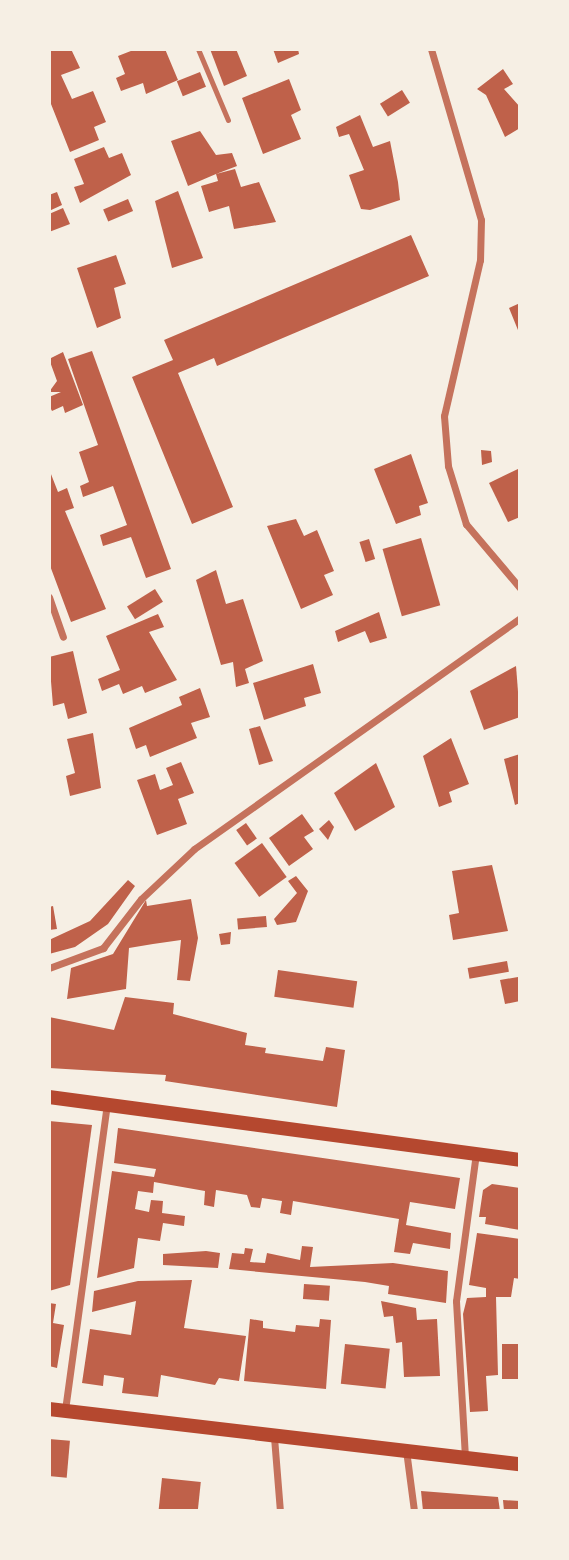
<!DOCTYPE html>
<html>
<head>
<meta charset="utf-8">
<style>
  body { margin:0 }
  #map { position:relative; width:569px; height:1560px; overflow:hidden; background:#f6efe4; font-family:Spectral,serif }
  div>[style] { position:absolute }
  .building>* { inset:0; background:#bf614a; transform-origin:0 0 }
  .service>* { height:5px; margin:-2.5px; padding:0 2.5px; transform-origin:2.5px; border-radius:2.5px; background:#c5725c }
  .minor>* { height:7px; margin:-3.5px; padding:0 3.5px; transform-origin:3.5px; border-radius:3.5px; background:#c5725c }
  .secondary>* { height:14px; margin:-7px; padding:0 7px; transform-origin:7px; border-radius:7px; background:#b5482f }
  span { translate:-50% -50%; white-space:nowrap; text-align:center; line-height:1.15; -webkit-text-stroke:7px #f6efe4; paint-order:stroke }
  .frame { position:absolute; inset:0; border:51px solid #f6efe4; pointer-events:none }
</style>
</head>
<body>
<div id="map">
  <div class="building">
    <div style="clip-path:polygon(49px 49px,71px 49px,80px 68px,61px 75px,72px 99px,93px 91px,106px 122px,94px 127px,99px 140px,70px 152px,49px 99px)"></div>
    <div style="clip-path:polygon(136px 49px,165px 49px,178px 80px,146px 94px,143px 83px,121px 91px,116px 78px,125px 74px,118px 56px)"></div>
    <div style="clip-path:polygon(210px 49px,236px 49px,247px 76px,224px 86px)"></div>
    <div style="clip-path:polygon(273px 49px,298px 49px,299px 54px,278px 63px)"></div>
    <div style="clip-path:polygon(503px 69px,513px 84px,504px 89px,520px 107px,520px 128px,505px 137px,486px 95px,477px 89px)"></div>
    <div style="left:200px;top:72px;width:16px;height:25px;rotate:68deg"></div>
    <div style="clip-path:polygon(289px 79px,301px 110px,291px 115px,301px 139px,263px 154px,242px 98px)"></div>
    <div style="left:402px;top:90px;width:15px;height:26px;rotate:58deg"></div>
    <div style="clip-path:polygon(360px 115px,373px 147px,390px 141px,398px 182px,400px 200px,370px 210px,361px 209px,349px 175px,364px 170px,349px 134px,339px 137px,336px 127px)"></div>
    <div style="clip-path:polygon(200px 131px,216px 155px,232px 153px,237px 166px,216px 174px,235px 169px,241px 187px,259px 182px,276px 222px,234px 229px,229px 206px,209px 212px,201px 186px,218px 181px,216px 174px,188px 186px,171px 141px)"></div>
    <div style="clip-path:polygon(104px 147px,109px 158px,122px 153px,131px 175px,80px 203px,74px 187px,84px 184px,74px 159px)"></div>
    <div style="clip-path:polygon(178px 191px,203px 258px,172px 268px,155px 201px)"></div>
    <div style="clip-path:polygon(57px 192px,62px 205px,49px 211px,49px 195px)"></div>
    <div style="left:128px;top:199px;width:13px;height:27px;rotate:67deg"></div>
    <div style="clip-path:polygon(63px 208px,70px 224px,49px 232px,49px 214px)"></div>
    <div style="clip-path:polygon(411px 235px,429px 276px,217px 366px,214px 358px,178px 373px,233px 507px,192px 524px,132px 377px,173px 360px,164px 340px)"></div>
    <div style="clip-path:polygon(116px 255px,126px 284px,114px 288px,121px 318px,97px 328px,77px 268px)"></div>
    <div style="clip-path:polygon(520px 303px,520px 335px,509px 308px)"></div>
    <div style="clip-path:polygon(92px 351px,171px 569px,146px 578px,131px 537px,103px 546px,100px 535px,127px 525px,113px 486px,83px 497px,80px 486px,89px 482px,79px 452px,98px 445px,68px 359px)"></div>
    <div style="clip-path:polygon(63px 352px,83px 405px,65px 413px,63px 406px,52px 411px,49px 405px,49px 397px,61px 392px,49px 392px,57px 381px,49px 359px)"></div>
    <div style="clip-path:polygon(481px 450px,491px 451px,492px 462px,482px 465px)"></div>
    <div style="clip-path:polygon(411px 454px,428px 503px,419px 506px,421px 515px,396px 524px,374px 469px)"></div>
    <div style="clip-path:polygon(520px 468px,520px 517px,508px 522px,489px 483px)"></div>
    <div style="clip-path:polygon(49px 469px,58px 492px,67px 488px,74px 508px,65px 511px,106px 609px,71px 622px,49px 563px)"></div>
    <div style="clip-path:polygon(296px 519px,304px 536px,317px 530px,334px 571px,324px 575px,333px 595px,301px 609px,267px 526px)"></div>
    <div style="left:421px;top:538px;width:70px;height:40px;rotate:74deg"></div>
    <div style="left:369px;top:539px;width:21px;height:10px;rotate:73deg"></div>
    <div style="clip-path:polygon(216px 570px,226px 604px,243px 599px,263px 661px,245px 669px,249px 683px,236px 687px,233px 662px,221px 665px,196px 580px)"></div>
    <div style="left:155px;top:589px;width:15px;height:33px;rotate:58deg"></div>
    <div style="clip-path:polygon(379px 612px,387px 638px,370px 643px,365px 631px,338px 642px,335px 631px)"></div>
    <div style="clip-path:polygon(158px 614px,164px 627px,149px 632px,177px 680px,145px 693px,142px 686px,123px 694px,119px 684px,102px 691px,98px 679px,120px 670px,106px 636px)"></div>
    <div style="clip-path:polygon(73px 651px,87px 713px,68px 719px,64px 703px,53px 706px,49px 657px)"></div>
    <div style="clip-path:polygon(313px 664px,321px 693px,304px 698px,306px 706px,264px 720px,253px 683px)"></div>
    <div style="clip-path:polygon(516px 666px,520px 717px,484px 730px,470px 691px)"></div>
    <div style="clip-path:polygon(200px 688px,210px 717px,191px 723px,197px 738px,150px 757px,146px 745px,136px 749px,129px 728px,182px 705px,179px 697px)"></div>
    <div style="clip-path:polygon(260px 726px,273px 761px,259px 765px,249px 729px)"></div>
    <div style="clip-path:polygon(93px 733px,101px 788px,70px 796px,66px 776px,75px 773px,67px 739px)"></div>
    <div style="clip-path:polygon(451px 738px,469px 784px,449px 792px,452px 802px,439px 807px,423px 756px)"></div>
    <div style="clip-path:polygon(520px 754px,520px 803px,515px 805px,504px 759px)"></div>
    <div style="clip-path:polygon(181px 762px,194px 793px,178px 799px,187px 824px,157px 835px,137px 780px,155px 774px,160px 790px,173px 785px,166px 768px)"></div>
    <div style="clip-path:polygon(376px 763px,395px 807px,355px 831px,334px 793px)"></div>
    <div style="clip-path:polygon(302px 814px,314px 831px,304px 837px,313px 849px,289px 866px,269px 838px)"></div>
    <div style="clip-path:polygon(329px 820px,334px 827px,328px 840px,319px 829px)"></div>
    <div style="left:246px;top:823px;width:19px;height:12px;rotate:55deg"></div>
    <div style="left:262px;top:843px;width:42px;height:34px;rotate:54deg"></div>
    <div style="clip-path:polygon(492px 865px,508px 931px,453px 940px,449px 915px,459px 913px,452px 871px)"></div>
    <div style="clip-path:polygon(296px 876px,308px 891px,296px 922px,277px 925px,274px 919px,297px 893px,288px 881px)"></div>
    <div style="clip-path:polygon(128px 880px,135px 886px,108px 924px,75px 947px,49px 954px,49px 940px,90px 921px)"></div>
    <div style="clip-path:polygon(191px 899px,198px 938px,190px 981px,177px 980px,181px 940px,153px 944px,129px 948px,126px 989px,67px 999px,71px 968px,113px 954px,146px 900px,147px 906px)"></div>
    <div style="clip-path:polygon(53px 906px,57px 929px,49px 930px,49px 907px)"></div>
    <div style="left:266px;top:916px;width:11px;height:29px;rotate:85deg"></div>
    <div style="clip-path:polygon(231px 932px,230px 944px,221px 945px,219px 934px)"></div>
    <div style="left:507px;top:961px;width:11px;height:40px;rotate:80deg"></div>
    <div style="left:278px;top:970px;width:80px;height:27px;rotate:8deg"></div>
    <div style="clip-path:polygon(518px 977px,520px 1001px,505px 1004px,500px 980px)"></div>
    <div style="clip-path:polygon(125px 997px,174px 1003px,173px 1014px,247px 1033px,245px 1045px,266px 1048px,265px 1053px,323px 1061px,326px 1047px,345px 1050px,337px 1107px,165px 1081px,166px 1075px,49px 1068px,49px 1017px,114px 1030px)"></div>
    <div style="clip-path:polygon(49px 1121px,92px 1125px,70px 1285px,49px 1291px)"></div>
    <div style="clip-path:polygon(118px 1128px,460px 1178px,455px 1209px,410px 1202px,406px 1225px,451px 1233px,450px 1249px,413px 1243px,410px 1254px,394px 1252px,399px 1219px,293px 1201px,291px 1215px,280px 1213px,282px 1201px,262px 1198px,260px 1208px,251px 1207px,247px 1195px,216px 1190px,214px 1207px,204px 1205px,205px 1191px,154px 1182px,153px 1193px,138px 1191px,135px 1209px,149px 1212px,151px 1200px,163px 1201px,162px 1213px,185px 1216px,184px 1226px,163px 1223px,160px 1241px,138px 1238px,134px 1268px,97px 1278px,112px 1171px,154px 1177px,156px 1169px,114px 1163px)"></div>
    <div style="clip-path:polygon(492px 1184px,520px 1188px,520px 1230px,485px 1224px,486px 1217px,479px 1217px,483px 1190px)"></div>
    <div style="clip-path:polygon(477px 1233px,520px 1239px,520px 1279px,514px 1278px,511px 1297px,496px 1297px,498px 1375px,486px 1376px,488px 1411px,470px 1412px,463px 1314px,467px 1298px,486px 1297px,486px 1288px,469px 1285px)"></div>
    <div style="clip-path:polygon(302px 1246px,313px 1247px,310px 1267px,393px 1263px,448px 1271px,446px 1303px,388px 1294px,389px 1286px,365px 1282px,229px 1269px,232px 1253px,244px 1254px,245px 1248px,253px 1249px,250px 1262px,265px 1263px,267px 1253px,300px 1260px)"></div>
    <div style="clip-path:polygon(206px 1251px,220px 1253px,218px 1268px,163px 1265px,163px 1254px)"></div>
    <div style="clip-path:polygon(192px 1280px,184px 1328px,246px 1336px,239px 1381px,219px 1378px,215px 1385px,161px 1375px,158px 1397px,122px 1393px,124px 1378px,104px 1375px,103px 1386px,82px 1383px,90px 1329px,131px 1335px,136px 1301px,92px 1312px,94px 1291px,138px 1281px)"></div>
    <div style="left:304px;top:1284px;width:26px;height:15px;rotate:4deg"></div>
    <div style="clip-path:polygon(381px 1301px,416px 1308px,417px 1320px,437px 1319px,440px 1376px,404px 1377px,402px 1342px,396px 1343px,393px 1316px,384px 1317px)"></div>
    <div style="clip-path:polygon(49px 1303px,56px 1304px,53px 1323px,64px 1325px,57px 1368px,49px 1366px)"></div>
    <div style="clip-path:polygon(250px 1319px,263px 1321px,263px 1328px,295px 1332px,296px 1325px,319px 1327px,320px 1319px,331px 1320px,326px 1389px,244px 1381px)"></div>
    <div style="left:345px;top:1344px;width:45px;height:40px;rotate:6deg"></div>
    <div style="left:520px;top:1344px;width:35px;height:18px;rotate:90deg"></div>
    <div style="left:49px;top:1439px;width:21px;height:37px;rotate:5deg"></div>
    <div style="left:162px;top:1478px;width:39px;height:33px;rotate:6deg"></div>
    <div style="clip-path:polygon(421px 1491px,498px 1497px,500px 1511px,423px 1511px)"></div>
    <div style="clip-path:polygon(503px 1500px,520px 1501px,520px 1511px,504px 1511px)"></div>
  </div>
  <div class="service">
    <div style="left:198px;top:49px;width:77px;rotate:67.1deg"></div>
  </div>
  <div class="minor">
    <div style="left:431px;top:49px;width:178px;rotate:73.7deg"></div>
    <div style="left:481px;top:220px;width:40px;rotate:91.4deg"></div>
    <div style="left:480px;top:260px;width:160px;rotate:103deg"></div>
    <div style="left:444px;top:416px;width:50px;rotate:85.4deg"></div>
    <div style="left:448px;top:466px;width:61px;rotate:72.8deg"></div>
    <div style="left:466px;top:524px;width:84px;rotate:49.8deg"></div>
    <div style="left:49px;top:597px;width:42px;rotate:70.7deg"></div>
    <div style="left:49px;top:968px;width:58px;rotate:-20.3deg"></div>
    <div style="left:103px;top:948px;width:62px;rotate:-52.2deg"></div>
    <div style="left:141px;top:899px;width:73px;rotate:-43.3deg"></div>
    <div style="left:194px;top:849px;width:400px;rotate:-35.3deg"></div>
    <div style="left:65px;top:1410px;width:309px;rotate:-82.2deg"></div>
    <div style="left:274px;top:1437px;width:74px;rotate:85.4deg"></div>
    <div style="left:406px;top:1450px;width:62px;rotate:82.5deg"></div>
    <div style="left:465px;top:1457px;width:156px;rotate:-93.3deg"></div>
    <div style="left:456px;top:1301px;width:149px;rotate:-82.3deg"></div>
  </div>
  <div class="secondary">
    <div style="left:49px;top:1097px;width:475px;rotate:7.6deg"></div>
    <div style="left:49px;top:1409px;width:474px;rotate:6.7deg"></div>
  </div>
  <div class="frame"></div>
</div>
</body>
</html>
